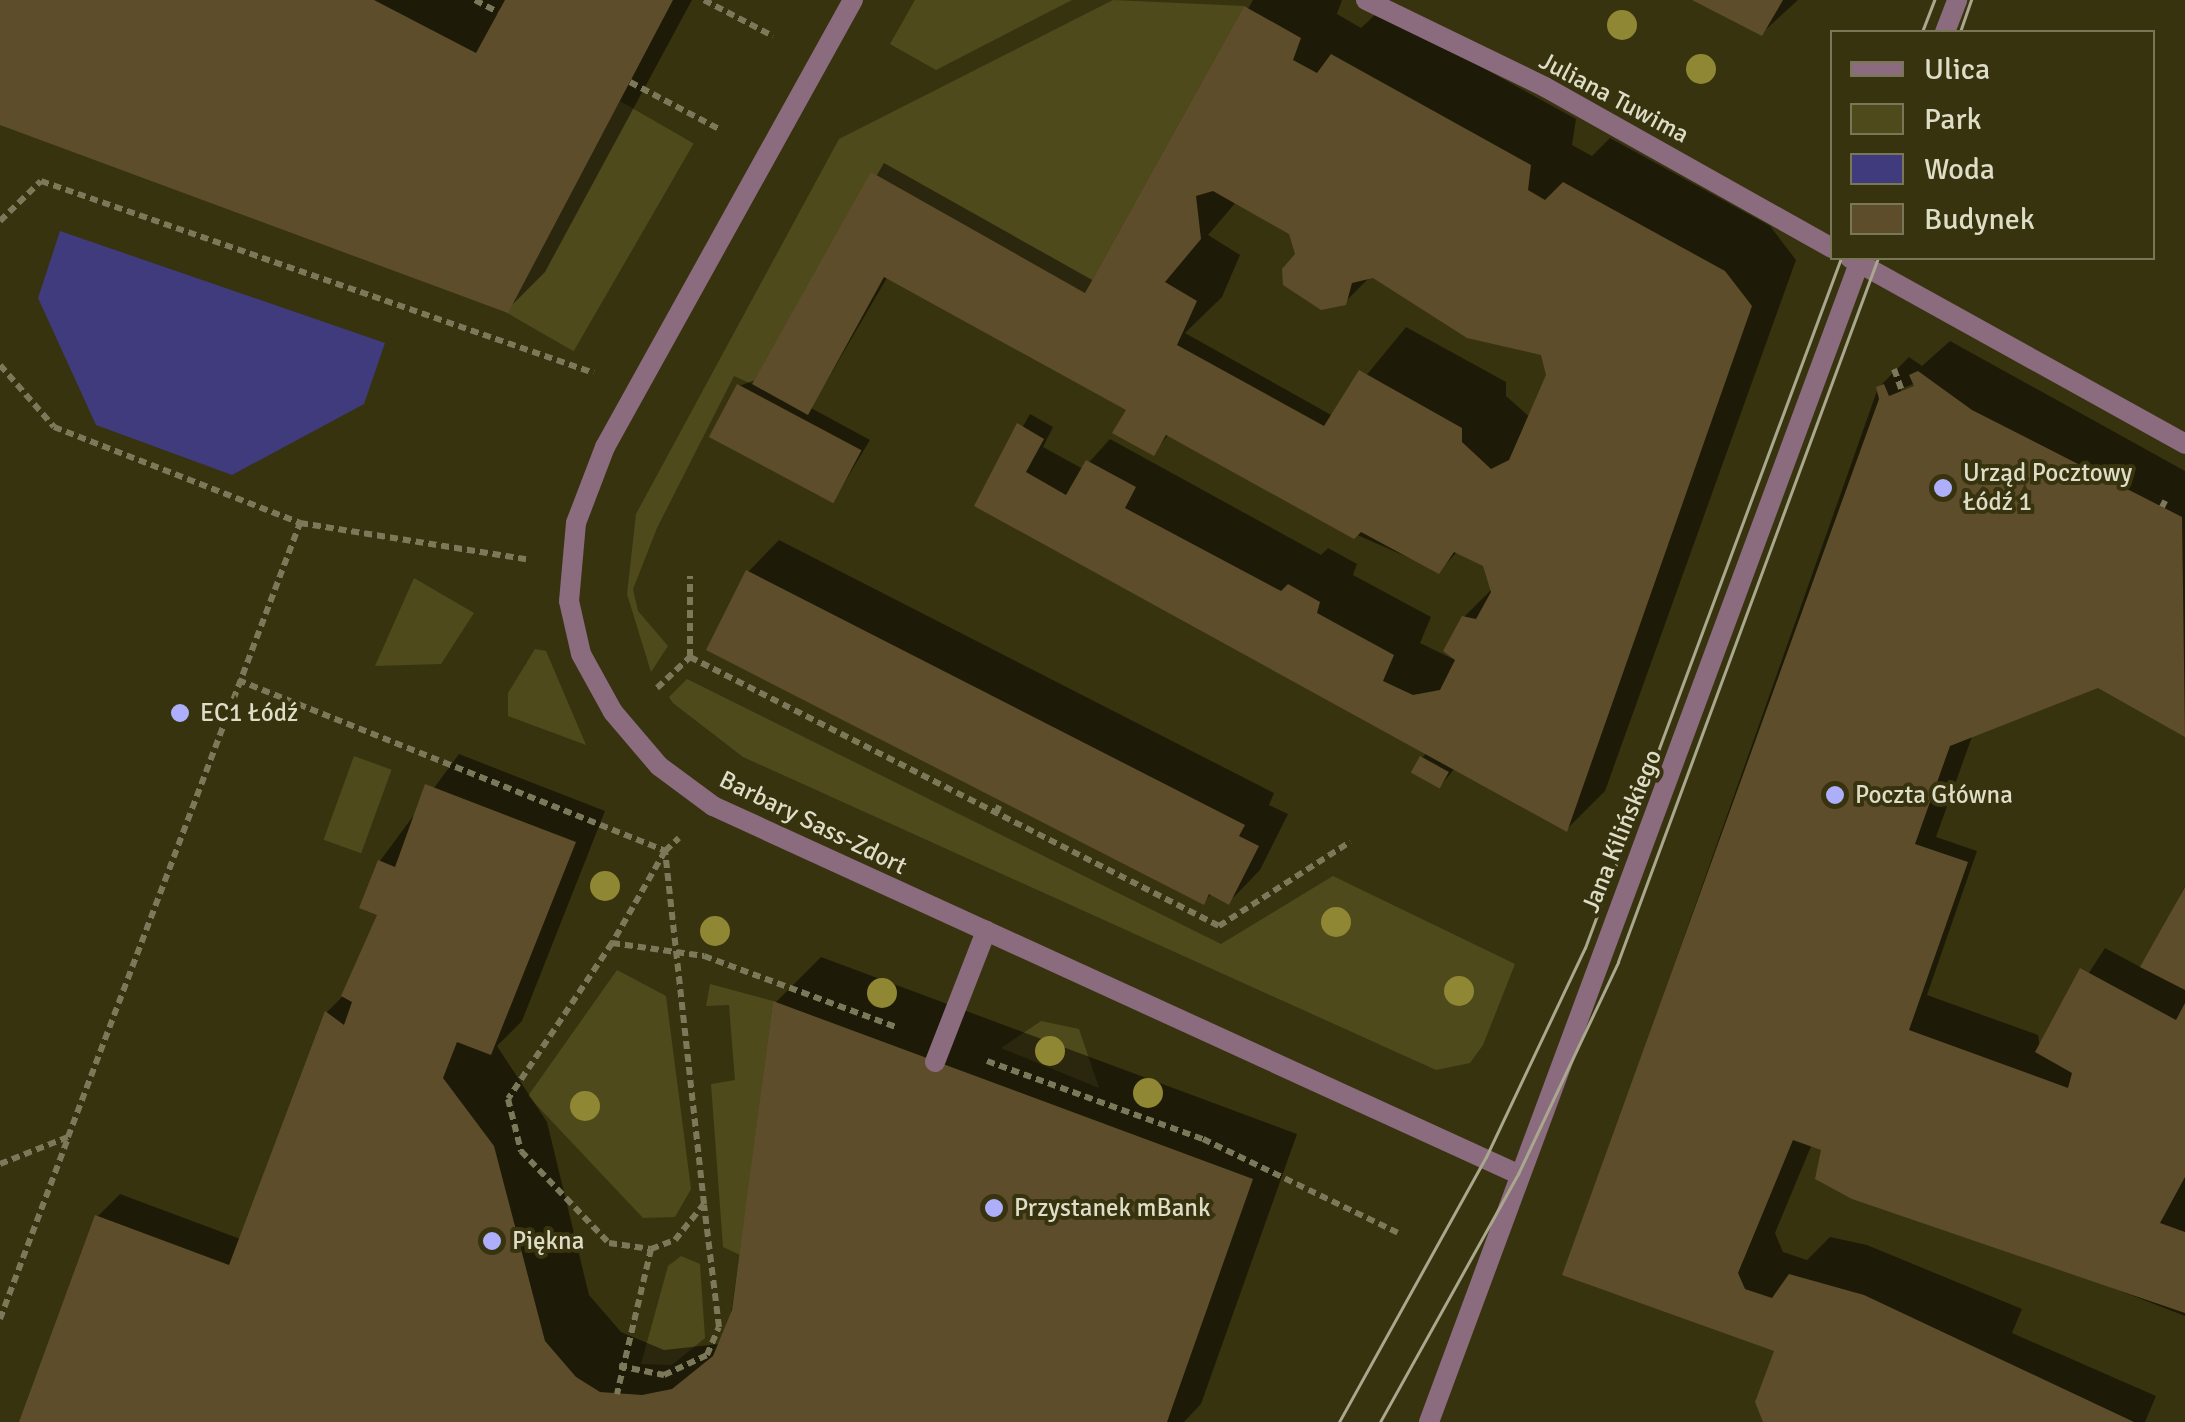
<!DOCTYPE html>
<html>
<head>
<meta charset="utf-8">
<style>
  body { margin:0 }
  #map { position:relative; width:2185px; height:1422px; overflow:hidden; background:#37330e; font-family:Signika,sans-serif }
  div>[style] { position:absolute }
  .green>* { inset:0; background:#4f4a1b; transform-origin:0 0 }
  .water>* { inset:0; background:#3f3b7d }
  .shadow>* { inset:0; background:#0007 }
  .building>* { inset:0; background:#5e4d2b; transform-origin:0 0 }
  .path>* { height:6px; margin-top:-3px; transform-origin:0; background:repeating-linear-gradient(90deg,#7c795b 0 8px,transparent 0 13px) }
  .service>* { height:20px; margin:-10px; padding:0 10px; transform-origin:10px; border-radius:10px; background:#8b6b7e }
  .minor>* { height:20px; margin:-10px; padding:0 10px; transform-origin:10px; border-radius:10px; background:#8b6b7e }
  .tertiary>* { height:20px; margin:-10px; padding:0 10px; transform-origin:10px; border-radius:10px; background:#8b6b7e }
  .tram>* { height:2.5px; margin:-1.25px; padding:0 1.25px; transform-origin:1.25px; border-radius:1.25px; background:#a9a78d }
  .trees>* { width:30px; height:30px; margin:-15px; border-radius:50%; background:#908734 }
  .dots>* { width:28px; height:28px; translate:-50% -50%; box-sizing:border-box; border:5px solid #37330e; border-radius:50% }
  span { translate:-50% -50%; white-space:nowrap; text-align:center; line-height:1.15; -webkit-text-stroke:8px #37330e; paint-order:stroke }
  .street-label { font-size:25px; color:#deddc8 }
  .poi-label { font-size:25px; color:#deddc8 }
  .left { translate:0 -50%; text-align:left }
  .legend { position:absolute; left:1830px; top:30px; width:325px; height:230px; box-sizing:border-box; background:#37330e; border:2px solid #7a7758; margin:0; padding:12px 18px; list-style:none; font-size:30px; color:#deddc8 }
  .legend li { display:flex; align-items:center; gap:20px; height:50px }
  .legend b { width:50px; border:2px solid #7a7758 }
</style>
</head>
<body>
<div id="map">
  <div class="green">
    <div style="clip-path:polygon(915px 0,1072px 0,936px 70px,890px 44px)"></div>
    <div style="clip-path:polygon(1113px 0,1244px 6px,1085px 293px,872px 173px,752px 384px,734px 376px,657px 528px,633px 589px,638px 611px,668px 646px,651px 672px,627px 594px,636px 514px,839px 139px)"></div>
    <div style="left:620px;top:101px;width:85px;height:240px;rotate:30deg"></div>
    <div style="clip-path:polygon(414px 578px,474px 613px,441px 664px,375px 666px)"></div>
    <div style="clip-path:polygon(535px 649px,546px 651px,586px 745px,508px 716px,508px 693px)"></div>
    <div style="clip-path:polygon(687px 679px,1221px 944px,1333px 876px,1515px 964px,1483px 1045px,1470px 1063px,1436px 1070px,743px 757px,673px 703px,669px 697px)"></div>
    <div style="left:354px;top:756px;width:40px;height:89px;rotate:20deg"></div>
    <div style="clip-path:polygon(617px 970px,666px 996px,691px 1189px,675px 1217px,643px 1218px,528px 1096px)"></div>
    <div style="clip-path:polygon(710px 984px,773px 1001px,740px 1255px,723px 1247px,711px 1084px,735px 1080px,729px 1005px,706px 1006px)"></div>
    <div style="clip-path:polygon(1041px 1021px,1079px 1029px,1099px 1088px,1001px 1048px)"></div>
    <div style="clip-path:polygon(681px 1256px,700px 1264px,705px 1338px,672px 1365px,641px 1364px,668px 1266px)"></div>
  </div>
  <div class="water">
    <div style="clip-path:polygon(60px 231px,385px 343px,364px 404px,232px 475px,96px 425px,38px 298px)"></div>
  </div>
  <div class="shadow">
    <div style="clip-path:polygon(0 0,692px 0,545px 272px,507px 310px,0 122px)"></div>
    <div style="clip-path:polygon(evenodd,1253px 0,1342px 0,1337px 14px,1361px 28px,1379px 11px,1576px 119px,1572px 145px,1592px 156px,1610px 138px,1770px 226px,1796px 260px,1605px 791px,1567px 829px,1455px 768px,1441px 785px,1422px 758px,1427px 752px,978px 505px,1030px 414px,1053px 427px,1043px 447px,1083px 469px,1110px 439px,1321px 555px,1328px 548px,1357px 564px,1353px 575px,1431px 617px,1420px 643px,1453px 659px,1464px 617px,1492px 589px,1485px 564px,1458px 551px,1439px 571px,1321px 519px,1169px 434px,1153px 453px,1129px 410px,888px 276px,811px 408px,870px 440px,834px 500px,739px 386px,758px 379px,884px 163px,1094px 281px,1253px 0,1237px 201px,1291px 232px,1298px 254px,1345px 302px,1371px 276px,1543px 353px,1549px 375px,1533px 420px,1506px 396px,1506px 382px,1406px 327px,1333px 416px,1185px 333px,1222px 297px,1240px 255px,1208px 235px,1237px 201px)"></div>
    <div style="clip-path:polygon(1703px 0,1798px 0,1762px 33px)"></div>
    <div style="clip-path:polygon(evenodd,1950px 341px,2185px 471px,2185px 735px,2098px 685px,1973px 734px,1936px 837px,1977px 851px,1927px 995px,2038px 1035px,2040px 1048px,2105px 948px,2142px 968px,2185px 886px,2185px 1316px,1930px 1217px,1812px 1144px,1775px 1233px,1783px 1252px,1807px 1260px,1830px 1237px,1867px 1245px,2022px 1309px,2012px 1333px,2156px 1396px,2145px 1422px,1770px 1422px,1776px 1351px,1565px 1274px,1878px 388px,1909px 357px,1922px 366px,1950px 341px,1925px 379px,1926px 384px,1901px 394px,1901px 389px,1925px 379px)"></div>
    <div style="clip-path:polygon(779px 540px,1274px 793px,1269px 805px,1288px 814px,1260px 870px,1229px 902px,1212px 893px,1204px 902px,748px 572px)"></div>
    <div style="clip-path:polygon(459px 754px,605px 811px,522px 1021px,497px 1046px,547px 1122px,589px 1295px,621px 1332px,664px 1350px,719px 1344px,728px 1334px,776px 1002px,821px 957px,1297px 1134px,1201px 1404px,1184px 1422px,22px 1422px,97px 1217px,120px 1194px,243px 1240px,327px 1012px,345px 994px,380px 913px,380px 861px)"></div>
  </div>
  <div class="building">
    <div style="clip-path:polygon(0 0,374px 0,476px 53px,505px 0,673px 0,508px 313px,0 125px)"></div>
    <div style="clip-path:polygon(1692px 0,1783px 0,1762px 36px)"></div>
    <div style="clip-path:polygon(evenodd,1244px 6px,1301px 38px,1293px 60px,1317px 73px,1331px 54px,1531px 165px,1528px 190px,1545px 200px,1563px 182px,1725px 271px,1752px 306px,1567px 832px,974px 506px,1017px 423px,1044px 439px,1026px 472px,1066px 495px,1086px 460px,1136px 487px,1125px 508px,1281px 591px,1288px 584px,1320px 602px,1317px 613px,1394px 655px,1383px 681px,1413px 695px,1440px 690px,1455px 660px,1443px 651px,1462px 616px,1476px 619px,1491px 592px,1483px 566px,1454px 552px,1439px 574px,1361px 532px,1354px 539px,1166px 435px,1154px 456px,1112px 433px,1126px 410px,884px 277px,808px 415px,752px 384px,871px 172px,1085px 293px,1244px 6px,1213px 191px,1289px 234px,1295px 254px,1282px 269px,1283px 285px,1321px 310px,1346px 305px,1352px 283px,1373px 278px,1467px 338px,1541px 355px,1546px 375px,1509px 460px,1491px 469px,1462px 442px,1462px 428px,1359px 370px,1324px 426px,1177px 345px,1197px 301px,1165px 282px,1201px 239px,1196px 196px,1213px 191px)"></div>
    <div style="clip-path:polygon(1918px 371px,1972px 410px,2182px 517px,2185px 737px,2098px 688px,1950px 746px,1915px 844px,1968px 862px,1909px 1030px,2068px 1088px,2072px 1073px,2035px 1052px,2080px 968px,2176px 1020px,2185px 1003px,2185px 1177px,2160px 1223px,2185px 1232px,2185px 1313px,1852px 1199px,1815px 1179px,1821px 1150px,1793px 1140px,1738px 1273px,1745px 1289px,1772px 1298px,1789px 1274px,1864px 1295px,2134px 1422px,1763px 1422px,1755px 1402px,1774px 1351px,1562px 1275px,1879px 399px,1876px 387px,1884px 384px,1889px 396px,1914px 386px,1909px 375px)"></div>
    <div style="left:737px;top:384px;width:141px;height:60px;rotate:28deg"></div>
    <div style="clip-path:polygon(746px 570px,1245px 825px,1239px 836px,1259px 846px,1229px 905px,1209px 894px,1204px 905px,706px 650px)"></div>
    <div style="left:1420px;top:756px;width:33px;height:19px;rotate:29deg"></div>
    <div style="clip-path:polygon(425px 784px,576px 842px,491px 1055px,457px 1042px,443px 1078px,494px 1146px,545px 1341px,576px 1377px,600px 1392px,642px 1395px,672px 1389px,713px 1356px,732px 1310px,773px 1001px,1253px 1179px,1167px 1422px,19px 1422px,95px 1215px,229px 1265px,325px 1011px,344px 1025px,352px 1002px,341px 996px,377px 915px,359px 908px,378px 860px,395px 867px)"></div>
    <div style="clip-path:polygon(2185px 887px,2185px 990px,2140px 967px)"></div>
  </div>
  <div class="path">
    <div style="left:475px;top:0;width:26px;rotate:28deg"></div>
    <div style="left:704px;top:0;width:78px;rotate:27.6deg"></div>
    <div style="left:630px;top:82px;width:103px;rotate:27.8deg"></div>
    <div style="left:0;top:221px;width:57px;rotate:-44.3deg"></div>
    <div style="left:41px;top:181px;width:585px;rotate:19.15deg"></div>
    <div style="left:0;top:365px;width:82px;rotate:48.9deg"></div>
    <div style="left:54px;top:427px;width:264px;rotate:21.3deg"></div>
    <div style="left:300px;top:523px;width:229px;rotate:9.1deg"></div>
    <div style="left:1894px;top:369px;width:23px;rotate:70deg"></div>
    <div style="left:2162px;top:507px;width:7px;rotate:-63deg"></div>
    <div style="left:690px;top:657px;width:593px;rotate:26.95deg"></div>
    <div style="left:1219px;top:926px;width:156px;rotate:-32.7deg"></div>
    <div style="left:238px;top:680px;width:460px;rotate:21.8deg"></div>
    <div style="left:665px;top:851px;width:19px;rotate:-43deg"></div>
    <div style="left:657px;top:688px;width:45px;rotate:-43.2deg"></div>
    <div style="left:690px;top:657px;width:81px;rotate:-90deg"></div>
    <div style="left:996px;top:813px;width:12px;rotate:-66deg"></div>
    <div style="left:665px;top:851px;width:106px;rotate:119.9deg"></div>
    <div style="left:612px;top:943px;width:93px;rotate:8deg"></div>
    <div style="left:704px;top:956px;width:205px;rotate:20.3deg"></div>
    <div style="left:612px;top:943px;width:187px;rotate:123.7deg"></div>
    <div style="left:508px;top:1099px;width:54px;rotate:76deg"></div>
    <div style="left:521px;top:1151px;width:127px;rotate:46.3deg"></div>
    <div style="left:609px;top:1243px;width:42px;rotate:8.1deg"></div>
    <div style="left:651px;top:1249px;width:149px;rotate:103.2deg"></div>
    <div style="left:987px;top:1061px;width:230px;rotate:19.9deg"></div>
    <div style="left:1203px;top:1139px;width:216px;rotate:25.7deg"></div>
    <div style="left:0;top:1164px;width:73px;rotate:-21.7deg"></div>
    <div style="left:68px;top:1137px;width:656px;rotate:-69.3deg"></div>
    <div style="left:651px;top:1249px;width:26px;rotate:-21deg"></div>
    <div style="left:675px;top:1240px;width:46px;rotate:-51.1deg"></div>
    <div style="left:704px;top:1204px;width:355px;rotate:-96.3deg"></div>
    <div style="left:0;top:1319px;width:193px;rotate:-69.4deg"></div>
    <div style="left:619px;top:1366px;width:46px;rotate:11.3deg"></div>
    <div style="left:664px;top:1375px;width:47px;rotate:-24.9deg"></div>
    <div style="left:707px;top:1355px;width:30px;rotate:-67deg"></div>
    <div style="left:719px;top:1327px;width:123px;rotate:-97deg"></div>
  </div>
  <div class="service">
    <div style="left:935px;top:1062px;width:141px;rotate:-68.7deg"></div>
  </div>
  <div class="minor">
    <div style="left:853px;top:0;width:511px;rotate:119.02deg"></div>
    <div style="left:605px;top:447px;width:81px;rotate:110.9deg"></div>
    <div style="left:576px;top:523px;width:78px;rotate:95.1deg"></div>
    <div style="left:569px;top:601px;width:54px;rotate:77.2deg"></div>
    <div style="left:581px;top:654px;width:66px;rotate:61.1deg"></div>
    <div style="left:613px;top:712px;width:71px;rotate:49.6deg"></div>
    <div style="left:659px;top:766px;width:67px;rotate:36.5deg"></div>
    <div style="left:713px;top:806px;width:885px;rotate:24.57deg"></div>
  </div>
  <div class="tertiary">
    <div style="left:1366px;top:0;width:199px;rotate:25.9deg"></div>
    <div style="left:1545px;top:87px;width:329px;rotate:29.3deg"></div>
    <div style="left:1945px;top:32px;width:34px;rotate:-69deg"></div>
    <div style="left:1850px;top:258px;width:383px;rotate:29deg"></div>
    <div style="left:1429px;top:1422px;width:1242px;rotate:-69.64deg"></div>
  </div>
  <div class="tram">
    <div style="left:1922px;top:32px;width:34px;rotate:-69deg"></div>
    <div style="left:1960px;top:32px;width:34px;rotate:-71deg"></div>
    <div style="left:1339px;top:1422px;width:303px;rotate:-61deg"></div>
    <div style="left:1486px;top:1157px;width:231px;rotate:-64.7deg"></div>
    <div style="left:1585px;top:948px;width:736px;rotate:-69.64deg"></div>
    <div style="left:1380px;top:1422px;width:284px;rotate:-60.9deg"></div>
    <div style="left:1518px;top:1174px;width:234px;rotate:-64.7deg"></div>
    <div style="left:1618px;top:962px;width:750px;rotate:-69.73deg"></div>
  </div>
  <div class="trees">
    <div style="left:1622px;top:25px"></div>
    <div style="left:1701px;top:69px"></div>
    <div style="left:605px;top:886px"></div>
    <div style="left:1336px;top:922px"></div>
    <div style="left:715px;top:931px"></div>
    <div style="left:1459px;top:991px"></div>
    <div style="left:882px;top:993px"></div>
    <div style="left:1050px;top:1051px"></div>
    <div style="left:1148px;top:1093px"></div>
    <div style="left:585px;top:1106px"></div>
  </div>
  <div class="dots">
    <div style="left:1943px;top:488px;background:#adaffb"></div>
    <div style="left:180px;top:713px;background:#adaffb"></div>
    <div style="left:1835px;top:795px;background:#adaffb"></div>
    <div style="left:994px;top:1208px;background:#adaffb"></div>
    <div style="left:492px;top:1241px;background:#adaffb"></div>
  </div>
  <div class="street-label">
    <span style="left:1614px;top:98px;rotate:28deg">Juliana Tuwima</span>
    <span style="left:813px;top:823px;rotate:26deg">Barbary Sass-Zdort</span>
    <span style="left:1622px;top:831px;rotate:-68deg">Jana Kilińskiego</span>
  </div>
  <div class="poi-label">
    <span class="left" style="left:1963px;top:488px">Urząd Pocztowy<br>Łódź 1</span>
    <span class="left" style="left:200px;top:713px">EC1 Łódź</span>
    <span class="left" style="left:1855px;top:795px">Poczta Główna</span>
    <span class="left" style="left:1014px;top:1208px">Przystanek mBank</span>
    <span class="left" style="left:512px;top:1241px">Piękna</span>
  </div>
  <ul class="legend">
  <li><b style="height:12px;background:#8b6b7e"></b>Ulica</li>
  <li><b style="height:28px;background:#4f4a1b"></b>Park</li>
  <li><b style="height:28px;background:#3f3b7d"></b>Woda</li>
  <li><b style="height:28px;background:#5e4d2b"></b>Budynek</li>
  </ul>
</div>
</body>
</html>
